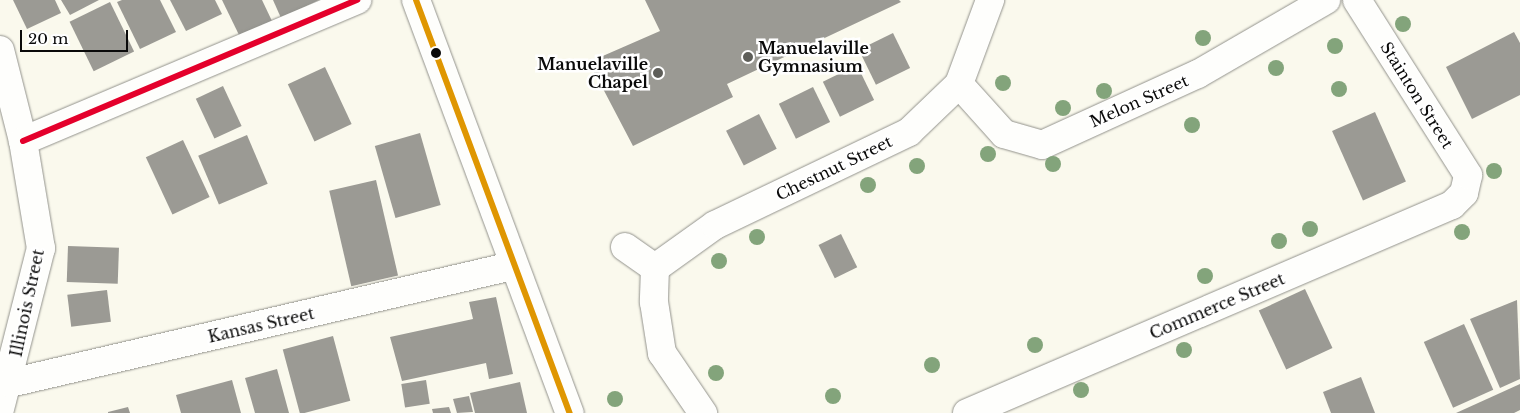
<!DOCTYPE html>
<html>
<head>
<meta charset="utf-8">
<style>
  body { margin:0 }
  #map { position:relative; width:1520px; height:413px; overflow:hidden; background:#faf9ed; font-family:"Libre Baskerville",serif }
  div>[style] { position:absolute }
  .building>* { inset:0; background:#9b9a94; transform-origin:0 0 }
  .roads { filter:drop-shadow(0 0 1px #92928c) drop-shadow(0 0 1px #92928c) }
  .minor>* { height:28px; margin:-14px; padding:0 14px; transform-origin:14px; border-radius:14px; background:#fefefc }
  .bus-1>* { height:6px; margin:-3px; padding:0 3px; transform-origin:3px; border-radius:3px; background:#df9601 }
  .bus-2>* { height:6px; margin:-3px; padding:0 3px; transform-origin:3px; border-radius:3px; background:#e4002b }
  .trees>* { width:16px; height:16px; margin:-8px; border-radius:50%; background:#83a47b }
  .dots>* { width:14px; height:14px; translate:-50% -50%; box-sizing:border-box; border:2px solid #fff; border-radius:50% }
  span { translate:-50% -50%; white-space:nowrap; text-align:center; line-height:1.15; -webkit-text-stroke:5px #fff; paint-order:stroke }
  .poi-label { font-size:16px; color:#0a0a0a; font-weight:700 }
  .left { translate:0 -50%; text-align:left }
  .right { translate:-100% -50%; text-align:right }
  .street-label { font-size:16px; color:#0a0a0a }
  .scale { position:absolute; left:20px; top:30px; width:108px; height:22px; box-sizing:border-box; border:2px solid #0a0a0a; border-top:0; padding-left:6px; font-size:15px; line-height:18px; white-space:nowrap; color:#0a0a0a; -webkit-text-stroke:4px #fff; paint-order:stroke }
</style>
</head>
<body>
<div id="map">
  <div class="building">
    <div style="clip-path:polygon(13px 0,55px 0,61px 13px,27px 29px)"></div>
    <div style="clip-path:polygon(61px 0,99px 0,70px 15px)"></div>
    <div style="clip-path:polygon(122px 0,160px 0,176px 32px,140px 49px,117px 2px)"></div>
    <div style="clip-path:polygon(170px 0,215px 0,222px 14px,186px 31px)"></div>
    <div style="clip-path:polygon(222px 0,262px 0,272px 21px,240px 37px)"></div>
    <div style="clip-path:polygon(273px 0,319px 0,281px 18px)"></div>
    <div style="clip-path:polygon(645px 0,899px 0,901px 2px,727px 84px,733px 97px,633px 146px,589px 62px,660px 31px)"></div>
    <div style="left:110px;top:2px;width:55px;height:45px;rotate:64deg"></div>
    <div style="clip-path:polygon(1514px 32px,1520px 43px,1520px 95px,1472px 119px,1446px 67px)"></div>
    <div style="left:893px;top:33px;width:39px;height:38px;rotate:64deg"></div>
    <div style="left:857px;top:65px;width:39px;height:38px;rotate:64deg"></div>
    <div style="left:325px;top:67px;width:63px;height:41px;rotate:65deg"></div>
    <div style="left:223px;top:86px;width:44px;height:30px;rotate:65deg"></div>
    <div style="left:813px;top:87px;width:39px;height:38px;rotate:64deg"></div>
    <div style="left:1375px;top:112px;width:76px;height:47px;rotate:66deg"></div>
    <div style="left:759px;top:114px;width:39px;height:37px;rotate:63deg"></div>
    <div style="left:420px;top:133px;width:75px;height:47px;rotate:74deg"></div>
    <div style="left:247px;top:135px;width:53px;height:53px;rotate:67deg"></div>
    <div style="left:183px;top:140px;width:63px;height:41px;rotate:65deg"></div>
    <div style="left:376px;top:180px;width:98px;height:48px;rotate:77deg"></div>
    <div style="left:841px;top:234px;width:37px;height:25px;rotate:64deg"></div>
    <div style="left:68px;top:246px;width:51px;height:36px;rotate:2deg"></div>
    <div style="left:1305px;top:289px;width:65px;height:51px;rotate:65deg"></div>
    <div style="left:107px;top:290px;width:32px;height:40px;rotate:83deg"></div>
    <div style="clip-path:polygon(496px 297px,513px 374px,489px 379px,486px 363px,402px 381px,390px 337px,473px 319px,469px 302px)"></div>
    <div style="clip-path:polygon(1517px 300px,1520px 379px,1500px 388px,1470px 319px)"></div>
    <div style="left:1464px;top:324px;width:72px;height:44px;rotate:66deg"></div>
    <div style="left:333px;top:336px;width:67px;height:52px;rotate:75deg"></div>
    <div style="clip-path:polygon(277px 369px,289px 413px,255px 413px,245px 378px)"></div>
    <div style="clip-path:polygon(1361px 377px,1375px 413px,1331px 413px,1323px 392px)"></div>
    <div style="clip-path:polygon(232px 380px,241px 413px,181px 413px,176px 395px)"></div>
    <div style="left:426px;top:380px;width:24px;height:25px;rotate:81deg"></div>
    <div style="clip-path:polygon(520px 382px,527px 413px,475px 413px,470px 393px)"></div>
    <div style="clip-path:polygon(1520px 384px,1520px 410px,1514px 413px,1456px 413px)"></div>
    <div style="clip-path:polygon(469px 396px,473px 412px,457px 413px,453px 399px)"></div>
    <div style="clip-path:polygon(128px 407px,130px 413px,108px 413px,108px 412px)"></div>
    <div style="clip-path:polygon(449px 407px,451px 413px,433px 413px,432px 409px)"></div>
  </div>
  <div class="roads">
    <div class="minor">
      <div style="left:416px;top:0;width:441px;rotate:69.6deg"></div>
      <div style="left:0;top:50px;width:94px;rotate:75.8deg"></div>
      <div style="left:23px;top:141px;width:109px;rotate:80.5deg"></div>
      <div style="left:41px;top:248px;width:166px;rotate:104.3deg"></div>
      <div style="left:959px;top:84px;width:67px;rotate:48deg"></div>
      <div style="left:1004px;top:134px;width:40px;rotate:16deg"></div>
      <div style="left:1042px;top:145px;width:171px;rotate:-24.5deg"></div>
      <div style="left:1198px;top:74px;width:148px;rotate:-30deg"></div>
      <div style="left:23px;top:141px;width:363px;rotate:-22.9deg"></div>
      <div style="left:625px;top:247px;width:37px;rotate:35deg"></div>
      <div style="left:655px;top:268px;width:74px;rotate:-35.6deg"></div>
      <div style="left:715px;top:225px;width:215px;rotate:-25.6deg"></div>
      <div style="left:909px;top:132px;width:69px;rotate:-43.8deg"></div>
      <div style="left:959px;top:84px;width:90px;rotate:-69.7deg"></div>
      <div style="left:655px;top:268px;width:34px;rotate:92deg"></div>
      <div style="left:654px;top:302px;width:52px;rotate:81.1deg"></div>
      <div style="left:662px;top:353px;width:73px;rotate:55.7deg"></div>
      <div style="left:10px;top:383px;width:515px;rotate:-13.12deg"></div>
      <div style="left:967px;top:413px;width:528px;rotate:-23.21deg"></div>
      <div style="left:1452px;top:205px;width:17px;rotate:-45deg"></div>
      <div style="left:1464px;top:193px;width:18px;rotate:-77deg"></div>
      <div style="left:1468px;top:175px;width:207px;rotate:-122.4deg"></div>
    </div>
  </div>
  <div class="bus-1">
    <div style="left:416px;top:0;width:441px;rotate:69.6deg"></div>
  </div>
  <div class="bus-2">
    <div style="left:23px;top:141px;width:363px;rotate:-22.9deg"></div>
  </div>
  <div class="trees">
    <div style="left:1403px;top:24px"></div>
    <div style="left:1203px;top:38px"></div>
    <div style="left:1335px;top:46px"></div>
    <div style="left:1276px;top:68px"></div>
    <div style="left:1003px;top:83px"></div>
    <div style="left:1339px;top:89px"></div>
    <div style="left:1104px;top:91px"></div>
    <div style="left:1063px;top:108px"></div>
    <div style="left:1192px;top:125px"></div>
    <div style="left:988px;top:154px"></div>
    <div style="left:1053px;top:164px"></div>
    <div style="left:917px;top:166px"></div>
    <div style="left:1494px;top:171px"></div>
    <div style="left:868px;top:185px"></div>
    <div style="left:1310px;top:229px"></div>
    <div style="left:1462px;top:232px"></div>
    <div style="left:757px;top:237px"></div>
    <div style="left:1279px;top:241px"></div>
    <div style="left:719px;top:261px"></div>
    <div style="left:1205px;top:276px"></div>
    <div style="left:1035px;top:345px"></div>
    <div style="left:1184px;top:350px"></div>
    <div style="left:932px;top:365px"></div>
    <div style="left:716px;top:373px"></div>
    <div style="left:1081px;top:390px"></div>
    <div style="left:833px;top:396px"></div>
    <div style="left:615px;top:399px"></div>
  </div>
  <div class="dots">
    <div style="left:436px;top:53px;background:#0a0a0a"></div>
    <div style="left:748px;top:57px;background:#5e5e59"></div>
    <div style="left:658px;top:73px;background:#5e5e59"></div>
  </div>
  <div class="poi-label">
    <span class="left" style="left:758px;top:57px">Manuelaville<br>Gymnasium</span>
    <span class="right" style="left:648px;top:73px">Manuelaville<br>Chapel</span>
  </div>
  <div class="street-label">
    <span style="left:1417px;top:95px;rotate:58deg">Stainton Street</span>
    <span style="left:1139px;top:101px;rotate:-24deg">Melon Street</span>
    <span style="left:834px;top:168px;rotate:-26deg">Chestnut Street</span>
    <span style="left:27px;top:303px;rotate:-78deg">Illinois Street</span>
    <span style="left:1217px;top:306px;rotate:-23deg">Commerce Street</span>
    <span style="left:261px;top:325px;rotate:-13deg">Kansas Street</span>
  </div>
  <div class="scale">20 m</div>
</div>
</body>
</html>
